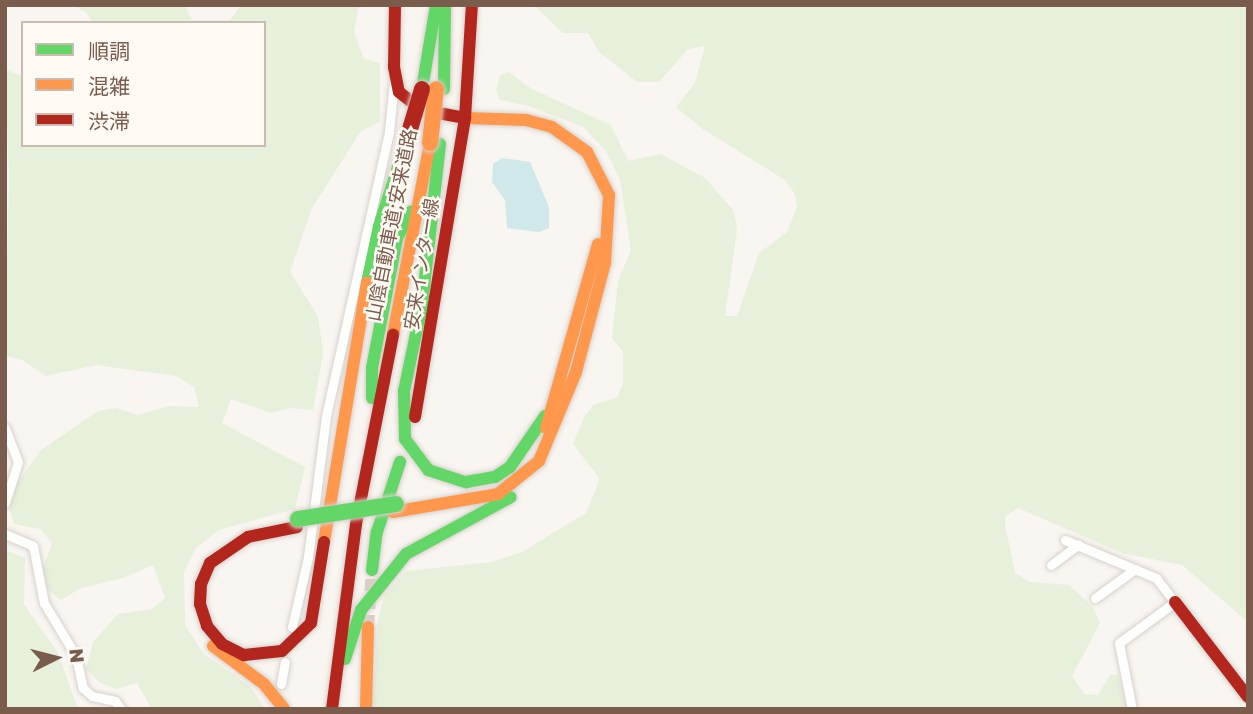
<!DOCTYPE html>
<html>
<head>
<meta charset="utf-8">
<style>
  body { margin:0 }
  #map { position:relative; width:1253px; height:714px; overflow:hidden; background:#f9f5f0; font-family:"Golos Text","Noto Sans JP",sans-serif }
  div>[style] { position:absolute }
  .green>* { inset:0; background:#e7f0db }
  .water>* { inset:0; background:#d0e8ea }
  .secondary-tunnel>* { height:12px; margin-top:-6px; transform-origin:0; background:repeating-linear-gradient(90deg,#d9cfc7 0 12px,transparent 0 18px) }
  .roads { filter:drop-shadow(0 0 2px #d7d1cb) drop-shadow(0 0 2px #d7d1cb) }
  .street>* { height:9px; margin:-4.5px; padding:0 4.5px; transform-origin:4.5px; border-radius:4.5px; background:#fefefd }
  .fast>* { height:12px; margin:-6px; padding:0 6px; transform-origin:6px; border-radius:6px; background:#63d668 }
  .slow>* { height:12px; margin:-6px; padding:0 6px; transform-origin:6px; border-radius:6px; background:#ff974d }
  .jam>* { height:12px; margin:-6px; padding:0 6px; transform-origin:6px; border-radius:6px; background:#b3261e }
  .bridges { filter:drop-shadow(0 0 2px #dad1cc) drop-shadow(0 0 2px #dad1cc) }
  .fast-bridge>* { height:16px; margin:-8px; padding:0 8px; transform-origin:8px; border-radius:8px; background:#63d668 }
  .slow-bridge>* { height:16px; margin:-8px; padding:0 8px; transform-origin:8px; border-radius:8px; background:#ff974d }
  .jam-bridge>* { height:16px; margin:-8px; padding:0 8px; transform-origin:8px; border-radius:8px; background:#b3261e }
  span { translate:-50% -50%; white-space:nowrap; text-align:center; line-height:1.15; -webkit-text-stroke:5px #fffaf3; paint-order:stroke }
  .street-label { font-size:19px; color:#7a5c4d }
  .frame { position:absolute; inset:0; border:7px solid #7a5c4d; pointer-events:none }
  .legend { position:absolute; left:21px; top:21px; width:245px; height:126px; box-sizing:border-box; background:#fffaf3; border:2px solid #cabbb1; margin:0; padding:9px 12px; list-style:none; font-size:21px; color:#7a5c4d }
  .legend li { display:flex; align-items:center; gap:14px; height:35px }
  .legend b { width:35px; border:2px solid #cabbb1 }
  .north { position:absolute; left:21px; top:623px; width:70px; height:70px; -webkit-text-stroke:5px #fffaf3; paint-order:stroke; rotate:84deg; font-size:19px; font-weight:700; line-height:28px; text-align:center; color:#7a5c4d }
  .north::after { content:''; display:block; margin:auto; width:24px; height:32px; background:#7a5c4d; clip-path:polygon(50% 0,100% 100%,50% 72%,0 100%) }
</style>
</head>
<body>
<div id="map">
  <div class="green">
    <div style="clip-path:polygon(71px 5px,185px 5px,192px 20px,230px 20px,241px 5px,359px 5px,354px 32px,364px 59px,380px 63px,380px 122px,361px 131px,312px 208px,290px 272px,318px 316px,323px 353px,313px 410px,289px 408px,271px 413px,231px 399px,222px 423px,305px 467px,295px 509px,219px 530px,196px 548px,184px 572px,185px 625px,204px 654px,250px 686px,265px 709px,147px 709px,150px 706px,137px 683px,116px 689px,99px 682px,86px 669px,93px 642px,118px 614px,152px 609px,165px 598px,153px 565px,123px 578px,81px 588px,61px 600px,48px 590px,41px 573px,52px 543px,40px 529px,14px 524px,9px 507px,16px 485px,41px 450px,98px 411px,116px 408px,138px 415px,169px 406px,199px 407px,194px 387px,176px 376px,96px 365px,46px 376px,22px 360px,5px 356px,9px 178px,5px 69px,23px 77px,23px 145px,264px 145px,264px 23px,93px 23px,86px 12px)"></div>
    <div style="clip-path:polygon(534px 5px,1248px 5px,1248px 622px,1182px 565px,1122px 553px,1018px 508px,1006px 516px,1005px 525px,1015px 573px,1030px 582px,1069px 585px,1092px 606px,1100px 623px,1072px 676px,1084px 694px,1098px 695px,1110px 675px,1118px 675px,1127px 709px,373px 709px,378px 619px,385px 594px,406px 571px,492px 562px,522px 552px,586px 513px,600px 479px,573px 444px,585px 415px,594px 405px,617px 397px,623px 384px,623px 352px,612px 338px,618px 281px,631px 250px,620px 180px,606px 151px,583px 127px,529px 106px,500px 100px,496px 90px,500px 76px,508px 72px,532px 89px,611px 125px,628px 161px,661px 154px,705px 178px,734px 211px,737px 230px,725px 316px,737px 316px,759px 253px,787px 232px,797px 207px,795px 194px,785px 180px,704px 130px,676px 107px,695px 83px,705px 46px,688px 49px,659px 82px,637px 82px,599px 52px,588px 33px,563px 33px)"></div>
    <div style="clip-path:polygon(5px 550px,25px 558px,24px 604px,58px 653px,78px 709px,5px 709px)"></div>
  </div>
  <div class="water">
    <div style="clip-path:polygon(502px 158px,530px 162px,549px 207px,549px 228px,539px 232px,507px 228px,505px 200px,492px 182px,493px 164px)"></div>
  </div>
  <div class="secondary-tunnel">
    <div style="left:368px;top:627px;width:57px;rotate:-86deg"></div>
  </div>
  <div class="roads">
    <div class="street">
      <div style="left:5px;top:428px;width:36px;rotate:69deg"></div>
      <div style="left:18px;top:462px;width:43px;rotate:107.6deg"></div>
      <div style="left:5px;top:534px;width:30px;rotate:23deg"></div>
      <div style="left:33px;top:546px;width:58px;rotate:79.1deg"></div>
      <div style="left:44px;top:603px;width:62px;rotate:58.9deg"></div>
      <div style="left:76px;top:656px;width:33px;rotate:78deg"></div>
      <div style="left:83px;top:688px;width:12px;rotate:42deg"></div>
      <div style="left:92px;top:696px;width:24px;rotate:12deg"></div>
      <div style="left:115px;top:701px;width:10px;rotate:53deg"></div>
      <div style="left:1065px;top:540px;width:99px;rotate:22.7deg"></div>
      <div style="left:1156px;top:578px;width:31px;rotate:52deg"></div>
      <div style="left:1175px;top:602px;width:69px;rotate:143.8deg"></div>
      <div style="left:1119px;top:643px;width:67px;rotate:78.9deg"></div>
      <div style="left:1051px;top:565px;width:34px;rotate:-37deg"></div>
      <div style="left:1095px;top:598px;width:49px;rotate:-35.9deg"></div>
      <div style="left:292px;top:627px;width:72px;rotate:-77.1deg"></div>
      <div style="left:308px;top:557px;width:142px;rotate:-82.7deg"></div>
      <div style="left:326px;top:416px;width:292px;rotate:-77.5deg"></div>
      <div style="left:389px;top:131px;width:49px;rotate:-84.2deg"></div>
      <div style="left:281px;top:684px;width:22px;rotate:-80deg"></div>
    </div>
    <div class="fast">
      <div style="left:422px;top:89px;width:85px;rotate:-80.5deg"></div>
      <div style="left:444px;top:89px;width:84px;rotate:-89.3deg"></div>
      <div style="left:440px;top:144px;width:162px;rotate:96.4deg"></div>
      <div style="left:422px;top:305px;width:88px;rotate:101.8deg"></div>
      <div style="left:404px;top:391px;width:48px;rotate:88.8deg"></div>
      <div style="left:405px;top:439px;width:39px;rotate:53deg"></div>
      <div style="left:428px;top:470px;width:40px;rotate:18deg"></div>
      <div style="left:466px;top:482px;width:29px;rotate:-10deg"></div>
      <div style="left:495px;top:477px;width:18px;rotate:-34deg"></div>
      <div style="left:510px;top:467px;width:62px;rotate:-55.5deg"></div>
      <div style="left:367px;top:283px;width:58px;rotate:-78.1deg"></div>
      <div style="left:379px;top:226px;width:95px;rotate:-72.1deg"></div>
      <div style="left:372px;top:398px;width:30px;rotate:-90deg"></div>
      <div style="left:372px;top:368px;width:132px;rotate:-79.1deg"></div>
      <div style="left:397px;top:238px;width:30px;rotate:-62deg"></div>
      <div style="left:372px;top:570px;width:38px;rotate:-83deg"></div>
      <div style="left:377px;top:532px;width:74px;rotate:-71.8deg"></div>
      <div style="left:345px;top:659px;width:52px;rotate:-71.9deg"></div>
      <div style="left:361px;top:610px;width:72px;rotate:-51.2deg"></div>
      <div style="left:406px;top:554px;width:119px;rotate:-28.5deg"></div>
    </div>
    <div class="slow">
      <div style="left:393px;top:335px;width:196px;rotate:-79.1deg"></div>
      <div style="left:546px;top:428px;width:191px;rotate:-74.2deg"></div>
      <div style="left:393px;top:512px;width:107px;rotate:-9.7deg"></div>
      <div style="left:498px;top:494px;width:53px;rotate:-38.8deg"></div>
      <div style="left:539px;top:461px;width:96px;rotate:-67.4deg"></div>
      <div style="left:576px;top:372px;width:113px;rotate:-75.1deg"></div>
      <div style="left:605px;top:263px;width:68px;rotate:-86.6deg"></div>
      <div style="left:609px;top:195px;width:48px;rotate:-117.1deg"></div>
      <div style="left:587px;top:152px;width:43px;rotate:-144.5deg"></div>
      <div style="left:552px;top:127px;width:27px;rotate:-165deg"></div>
      <div style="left:526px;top:120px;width:61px;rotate:-178.1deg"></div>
      <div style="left:324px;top:542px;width:263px;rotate:-80.6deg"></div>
      <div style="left:213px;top:646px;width:64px;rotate:36.7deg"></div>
      <div style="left:264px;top:684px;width:32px;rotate:51deg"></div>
      <div style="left:366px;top:709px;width:82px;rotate:-88.6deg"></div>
    </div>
    <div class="jam">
      <div style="left:395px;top:5px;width:62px;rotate:90.9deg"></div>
      <div style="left:394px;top:67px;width:25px;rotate:79deg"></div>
      <div style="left:399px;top:92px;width:29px;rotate:38deg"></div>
      <div style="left:422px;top:110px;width:44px;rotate:10.5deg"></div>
      <div style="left:415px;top:417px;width:303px;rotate:-80.5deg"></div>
      <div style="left:465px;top:118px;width:113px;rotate:-86.5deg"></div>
      <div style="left:297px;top:527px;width:50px;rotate:168.5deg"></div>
      <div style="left:248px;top:537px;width:46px;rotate:145.6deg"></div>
      <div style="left:210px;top:563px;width:23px;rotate:113deg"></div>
      <div style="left:201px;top:584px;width:20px;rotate:93deg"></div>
      <div style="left:200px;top:604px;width:23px;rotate:72deg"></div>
      <div style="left:207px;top:626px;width:23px;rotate:50deg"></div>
      <div style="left:222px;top:644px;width:25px;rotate:27deg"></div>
      <div style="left:244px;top:655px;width:38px;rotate:-6deg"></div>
      <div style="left:282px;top:651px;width:40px;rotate:-44deg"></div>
      <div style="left:311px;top:623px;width:82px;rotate:-80.9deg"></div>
      <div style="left:1175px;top:602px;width:120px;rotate:52.5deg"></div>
      <div style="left:332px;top:709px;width:187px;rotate:-82.6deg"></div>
      <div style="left:356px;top:524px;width:193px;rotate:-78.9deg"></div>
    </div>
  </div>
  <div class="bridges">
    <div class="fast-bridge">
      <div style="left:298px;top:519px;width:99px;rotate:-8.7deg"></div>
    </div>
    <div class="slow-bridge">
      <div style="left:430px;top:143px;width:54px;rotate:-83.7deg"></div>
    </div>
    <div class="jam-bridge">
      <div style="left:408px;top:136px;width:49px;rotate:-73.4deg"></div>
    </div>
  </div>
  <div class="street-label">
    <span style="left:391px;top:225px;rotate:-79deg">山陰自動車道;安来道路</span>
    <span style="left:421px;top:264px;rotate:-81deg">安来インター線</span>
  </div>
  <div class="frame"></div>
  <ul class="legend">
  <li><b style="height:9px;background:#63d668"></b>順調</li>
  <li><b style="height:9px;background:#ff974d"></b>混雑</li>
  <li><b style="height:9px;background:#b3261e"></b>渋滞</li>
  </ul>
  <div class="north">N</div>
</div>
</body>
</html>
